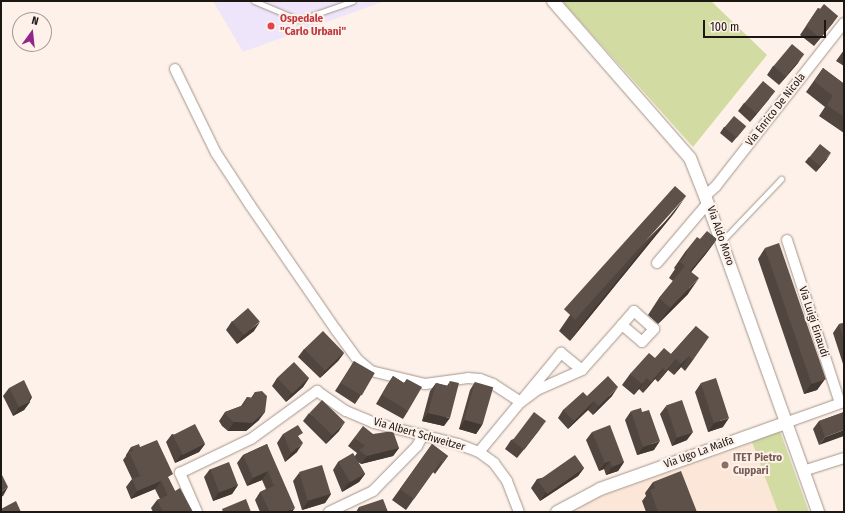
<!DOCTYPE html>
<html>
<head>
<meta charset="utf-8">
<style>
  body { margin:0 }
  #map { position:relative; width:845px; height:513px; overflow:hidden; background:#fdf1e9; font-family:"Fira Sans Condensed",sans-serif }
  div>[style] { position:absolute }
  .built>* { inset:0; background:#fce6d7 }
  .medical>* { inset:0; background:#efe5fa }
  .green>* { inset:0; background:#d2dba1 }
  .roads { filter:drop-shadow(0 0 1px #a3958b) drop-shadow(0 0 1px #a3958b) }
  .service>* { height:5px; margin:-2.5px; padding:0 2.5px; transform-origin:2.5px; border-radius:2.5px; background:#fff }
  .minor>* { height:10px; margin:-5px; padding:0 5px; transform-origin:5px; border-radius:5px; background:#fff }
  .tertiary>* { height:12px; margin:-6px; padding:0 6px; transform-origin:6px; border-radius:6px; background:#fff }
  .wall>* { inset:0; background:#51463f }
  .shaded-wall>* { inset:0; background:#423933 }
  .building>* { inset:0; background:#5e5149; transform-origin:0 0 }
  .dots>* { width:11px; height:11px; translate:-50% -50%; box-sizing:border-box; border:2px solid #fdf1e9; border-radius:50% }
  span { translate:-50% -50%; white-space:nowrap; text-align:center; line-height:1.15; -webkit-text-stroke:4px #fdf1e9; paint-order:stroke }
  .health-label { font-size:11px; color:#be3a42; font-weight:700 }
  .left { translate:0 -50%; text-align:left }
  .street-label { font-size:11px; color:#1d1714 }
  .education-label { font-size:11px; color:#785e54; font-weight:700 }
  .frame { position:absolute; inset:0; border:2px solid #1d1714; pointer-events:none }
  .north { position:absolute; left:12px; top:12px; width:40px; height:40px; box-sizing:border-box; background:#fdf1e9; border:1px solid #a39a94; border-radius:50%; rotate:15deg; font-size:11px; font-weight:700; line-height:16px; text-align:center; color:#1d1714 }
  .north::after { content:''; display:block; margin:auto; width:14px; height:18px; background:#91278b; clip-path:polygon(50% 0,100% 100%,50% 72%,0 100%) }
  .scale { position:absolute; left:703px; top:20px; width:123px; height:18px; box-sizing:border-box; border:2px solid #1d1714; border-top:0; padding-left:5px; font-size:12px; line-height:14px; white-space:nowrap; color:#1d1714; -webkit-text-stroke:3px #fdf1e9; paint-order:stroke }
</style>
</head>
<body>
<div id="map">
  <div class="built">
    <div style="clip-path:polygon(752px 442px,778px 512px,569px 512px,588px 501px)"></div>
  </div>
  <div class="medical">
    <div style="clip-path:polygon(213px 1px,385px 1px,243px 52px)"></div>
  </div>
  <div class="green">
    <div style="clip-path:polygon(562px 1px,711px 1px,767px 55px,693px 147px)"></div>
    <div style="clip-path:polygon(780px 431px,809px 512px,778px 512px,752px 442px)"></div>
  </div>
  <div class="roads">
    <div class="service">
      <div style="left:254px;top:1px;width:49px;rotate:22.9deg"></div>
      <div style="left:299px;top:20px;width:57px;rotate:-19.4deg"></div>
      <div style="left:722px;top:241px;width:86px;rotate:-46.4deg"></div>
    </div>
    <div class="minor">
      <div style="left:175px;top:69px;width:93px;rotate:64deg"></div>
      <div style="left:216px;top:153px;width:62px;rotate:56.8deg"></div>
      <div style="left:250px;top:205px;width:152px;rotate:55.5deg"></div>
      <div style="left:336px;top:330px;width:37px;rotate:54deg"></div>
      <div style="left:358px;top:360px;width:17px;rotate:40deg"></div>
      <div style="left:371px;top:371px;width:56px;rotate:13.5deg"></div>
      <div style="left:425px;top:384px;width:43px;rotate:-7.9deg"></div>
      <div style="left:468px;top:378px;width:12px;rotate:5deg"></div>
      <div style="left:480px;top:379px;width:14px;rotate:21deg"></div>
      <div style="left:493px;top:384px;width:33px;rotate:33deg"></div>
      <div style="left:521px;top:402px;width:20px;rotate:-37deg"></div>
      <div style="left:537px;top:390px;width:49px;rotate:-24deg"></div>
      <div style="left:705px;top:196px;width:15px;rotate:-42deg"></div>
      <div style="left:716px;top:186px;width:207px;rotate:-51.9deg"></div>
      <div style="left:787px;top:240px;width:171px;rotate:72deg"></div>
      <div style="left:657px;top:263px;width:79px;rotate:-49.6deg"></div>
      <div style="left:785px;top:423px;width:63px;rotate:-19.6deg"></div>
      <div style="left:479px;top:452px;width:129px;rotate:-50.4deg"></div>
      <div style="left:561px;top:353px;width:27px;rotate:39deg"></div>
      <div style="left:582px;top:370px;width:60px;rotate:-48.4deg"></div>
      <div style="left:622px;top:325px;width:26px;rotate:40deg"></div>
      <div style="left:642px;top:342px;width:18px;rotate:-47deg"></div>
      <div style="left:654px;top:329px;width:27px;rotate:-138deg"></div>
      <div style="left:634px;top:311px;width:18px;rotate:131deg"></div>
      <div style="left:803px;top:471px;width:43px;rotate:-17.6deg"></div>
      <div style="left:197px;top:512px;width:43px;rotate:-113.6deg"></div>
      <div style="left:180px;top:473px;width:79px;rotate:-25.6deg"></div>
      <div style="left:251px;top:439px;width:82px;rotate:-36deg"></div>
      <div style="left:317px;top:391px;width:35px;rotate:35deg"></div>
      <div style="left:346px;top:411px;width:30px;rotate:23deg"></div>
      <div style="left:374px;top:423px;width:87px;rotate:14deg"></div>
      <div style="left:458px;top:444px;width:22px;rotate:21deg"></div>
      <div style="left:479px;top:452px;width:19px;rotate:36deg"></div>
      <div style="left:494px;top:463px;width:22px;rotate:54deg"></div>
      <div style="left:507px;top:481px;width:33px;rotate:69deg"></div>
      <div style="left:329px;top:512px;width:49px;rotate:-25.5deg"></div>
      <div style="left:373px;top:491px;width:63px;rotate:-45.6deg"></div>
      <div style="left:417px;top:446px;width:13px;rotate:-61deg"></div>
    </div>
    <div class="tertiary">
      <div style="left:553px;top:1px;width:208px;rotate:48.9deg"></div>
      <div style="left:690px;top:158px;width:41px;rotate:68.5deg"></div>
      <div style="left:705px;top:196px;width:336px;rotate:70.3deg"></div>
      <div style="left:557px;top:512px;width:49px;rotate:-28.1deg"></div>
      <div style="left:600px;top:489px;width:196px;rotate:-19.6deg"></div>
    </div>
  </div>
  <div class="wall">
    <div style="clip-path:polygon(818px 8px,820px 9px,838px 16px,832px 24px,814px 46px,800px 35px)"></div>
    <div style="clip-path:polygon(844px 50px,844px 66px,836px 61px)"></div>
    <div style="clip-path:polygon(798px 63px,779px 85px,767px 75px,773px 66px)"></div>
    <div style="clip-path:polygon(823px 68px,843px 83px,844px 83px,844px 133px,819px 116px,825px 107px,806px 92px)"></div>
    <div style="clip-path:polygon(769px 99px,750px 122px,738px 111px,744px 103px)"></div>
    <div style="clip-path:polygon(746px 126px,732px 143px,720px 133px,724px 127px)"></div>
    <div style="clip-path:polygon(809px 157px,827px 159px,816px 172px,805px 162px)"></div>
    <div style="clip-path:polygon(675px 212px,570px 341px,559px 331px,570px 315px)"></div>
    <div style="clip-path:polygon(700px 239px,717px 239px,705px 255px,691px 272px,688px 294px,658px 324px,648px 315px,659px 298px,673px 281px,669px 278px,675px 269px,674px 268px,685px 252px)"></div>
    <div style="clip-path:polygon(765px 248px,825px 379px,817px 390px,804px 394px,758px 259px)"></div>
    <div style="clip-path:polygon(232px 321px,254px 331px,237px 344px,226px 330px)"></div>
    <div style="clip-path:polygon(844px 323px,844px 367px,833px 333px,839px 324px)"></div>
    <div style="clip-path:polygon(696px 326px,693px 360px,685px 371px,681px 367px,674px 375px,668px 370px,658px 382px,655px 379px,643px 393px,639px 389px,634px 395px,622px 385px,630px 374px,655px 358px,671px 354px)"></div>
    <div style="clip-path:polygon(304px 349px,344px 353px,338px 361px,320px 378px,298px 357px)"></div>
    <div style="clip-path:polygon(354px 361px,361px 395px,355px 404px,335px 391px)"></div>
    <div style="clip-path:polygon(393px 376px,404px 383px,407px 379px,408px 411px,403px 419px,376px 404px,387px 385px)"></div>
    <div style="clip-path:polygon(277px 378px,309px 378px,303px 387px,286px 402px,272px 386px)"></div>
    <div style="clip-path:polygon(450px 381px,444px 426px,422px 421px,430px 391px,436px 383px,447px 386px)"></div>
    <div style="clip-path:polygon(475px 382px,482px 425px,476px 434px,459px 429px,470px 390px)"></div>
    <div style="clip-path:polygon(701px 383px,723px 427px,708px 432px,695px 392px)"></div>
    <div style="clip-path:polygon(9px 388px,32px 397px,30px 401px,30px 402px,24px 410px,13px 416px,3px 396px)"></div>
    <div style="clip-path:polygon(255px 392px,259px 420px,246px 431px,228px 431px,222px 426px,219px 421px,225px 412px,241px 406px,247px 397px,251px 398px)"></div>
    <div style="clip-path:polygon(587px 396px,612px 396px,593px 415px,588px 410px,568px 429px,558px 418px,563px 410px)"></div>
    <div style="clip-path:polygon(666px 406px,687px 440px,672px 446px,660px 414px)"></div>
    <div style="clip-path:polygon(631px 411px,654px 450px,637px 455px,625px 420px)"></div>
    <div style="clip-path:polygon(844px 412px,819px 445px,813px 429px,819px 421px)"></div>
    <div style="clip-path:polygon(309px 413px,339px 431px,326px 444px,303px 421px)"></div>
    <div style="clip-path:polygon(540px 429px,517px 458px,505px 449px,511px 440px)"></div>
    <div style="clip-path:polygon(592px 432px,624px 462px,618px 471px,606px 475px,604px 469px,599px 471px,586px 440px)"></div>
    <div style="clip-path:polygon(172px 434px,205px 444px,199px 452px,175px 463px,166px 442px)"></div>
    <div style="clip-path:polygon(283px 434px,299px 438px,297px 452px,285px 462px,277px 443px)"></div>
    <div style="clip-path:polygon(373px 434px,399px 448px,393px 456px,361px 464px,358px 462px,365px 474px,359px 482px,342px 492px,333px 470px,338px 462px,355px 456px,357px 453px,348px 446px,354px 438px)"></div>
    <div style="clip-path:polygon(267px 444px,292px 512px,260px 512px,255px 500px,260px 492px,266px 489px,262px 480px,247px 486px,237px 463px,243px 455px)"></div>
    <div style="clip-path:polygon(432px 444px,448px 456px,435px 474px,433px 472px,406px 510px,392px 500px)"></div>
    <div style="clip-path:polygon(131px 447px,140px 447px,169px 479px,175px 491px,193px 512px,153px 512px,151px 508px,157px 500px,160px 499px,155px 489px,131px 499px,126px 487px,132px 479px,123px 460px,126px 456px,126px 455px)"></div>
    <div style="clip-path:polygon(584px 468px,578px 476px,540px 501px,531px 488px,537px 479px)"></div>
    <div style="clip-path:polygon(210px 469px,238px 485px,232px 494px,213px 501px,204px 477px)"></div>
    <div style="clip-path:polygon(299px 473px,331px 494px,325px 503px,302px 510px,293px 481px)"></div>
    <div style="clip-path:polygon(653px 482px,697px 512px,646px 512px,642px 501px,646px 496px,645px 493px)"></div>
    <div style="clip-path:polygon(359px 507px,388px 512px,356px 512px)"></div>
  </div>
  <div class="shaded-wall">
    <div style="clip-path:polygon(838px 16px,832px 24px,814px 46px,820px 38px)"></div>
    <div style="clip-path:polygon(804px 54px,798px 63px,779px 85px,785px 77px)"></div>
    <div style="clip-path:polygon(775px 91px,769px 99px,750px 122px,756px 113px)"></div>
    <div style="clip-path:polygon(831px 153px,827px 159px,816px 172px,819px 167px)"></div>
    <div style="clip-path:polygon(686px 196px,675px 212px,570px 341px,581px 325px)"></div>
    <div style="clip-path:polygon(717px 239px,705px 255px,679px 287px,690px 271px)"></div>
    <div style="clip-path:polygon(699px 278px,688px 294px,658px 324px,670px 308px)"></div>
    <div style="clip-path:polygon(260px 322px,254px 331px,237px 344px,243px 335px)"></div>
    <div style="clip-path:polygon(344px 353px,338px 361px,320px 378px,326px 369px)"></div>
    <div style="clip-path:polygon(689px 356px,681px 367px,674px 375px,681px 364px)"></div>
    <div style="clip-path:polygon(676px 359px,668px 370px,658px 382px,666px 371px)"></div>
    <div style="clip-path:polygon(663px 368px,655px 379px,643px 393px,651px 382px)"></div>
    <div style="clip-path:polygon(309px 378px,303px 387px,286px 402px,292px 393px)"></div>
    <div style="clip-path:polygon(647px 378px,639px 389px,634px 395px,642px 384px)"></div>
    <div style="clip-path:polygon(825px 379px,817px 390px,804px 394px,812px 383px)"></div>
    <div style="clip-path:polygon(618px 387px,612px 396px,593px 415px,599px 406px)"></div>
    <div style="clip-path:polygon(32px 397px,29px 402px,30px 402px,24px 410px,13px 416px,19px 407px,29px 399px)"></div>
    <div style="clip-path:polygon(594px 401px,588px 410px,568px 429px,574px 421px)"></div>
    <div style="clip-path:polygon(265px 412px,259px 420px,246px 431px,228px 431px,234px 422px)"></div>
    <div style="clip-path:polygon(428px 413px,450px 418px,444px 426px,422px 421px)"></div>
    <div style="clip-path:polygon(729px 418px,723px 427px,708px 432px,714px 423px)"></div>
    <div style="clip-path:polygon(465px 420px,482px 425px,476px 434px,459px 429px)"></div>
    <div style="clip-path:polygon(546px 421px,540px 429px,517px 458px,523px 450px)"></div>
    <div style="clip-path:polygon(345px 422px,339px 431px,326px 444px,332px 435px)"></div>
    <div style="clip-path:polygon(844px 430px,844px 436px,819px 445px,825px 437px)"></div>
    <div style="clip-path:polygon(693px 432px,687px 440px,672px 446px,677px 437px)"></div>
    <div style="clip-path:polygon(660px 441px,654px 450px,637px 455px,643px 447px)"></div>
    <div style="clip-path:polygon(303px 443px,297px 452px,285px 462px,291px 453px)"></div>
    <div style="clip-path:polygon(205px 444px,199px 452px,175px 463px,181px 455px)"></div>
    <div style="clip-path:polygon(399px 448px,393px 456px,361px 464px,367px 456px)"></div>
    <div style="clip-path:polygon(610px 461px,604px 469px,599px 471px,605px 463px)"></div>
    <div style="clip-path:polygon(624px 462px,618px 471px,606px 475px,612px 467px)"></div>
    <div style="clip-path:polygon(584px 468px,578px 476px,540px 501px,546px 492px)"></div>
    <div style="clip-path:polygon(268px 471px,262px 480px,247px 486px,253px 478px)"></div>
    <div style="clip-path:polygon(365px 474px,359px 482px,342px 492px,348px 483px)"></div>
    <div style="clip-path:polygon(161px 481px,155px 489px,131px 499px,137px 491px)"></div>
    <div style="clip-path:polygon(238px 485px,232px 494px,213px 501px,219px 492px)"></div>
    <div style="clip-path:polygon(8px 487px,3px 496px,1px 497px,1px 492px)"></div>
    <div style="clip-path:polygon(331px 494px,325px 503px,302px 510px,308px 501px)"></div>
    <div style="clip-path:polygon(295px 508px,292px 512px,285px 512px)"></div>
  </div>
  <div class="building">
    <div style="clip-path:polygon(824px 4px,838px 16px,820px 38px,806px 26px,818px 8px,820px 9px)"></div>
    <div style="left:792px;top:44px;width:16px;height:29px;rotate:40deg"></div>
    <div style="clip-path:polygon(823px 68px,843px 83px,844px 83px,844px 117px,827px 105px,833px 96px,814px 81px)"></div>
    <div style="left:763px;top:81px;width:16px;height:29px;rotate:40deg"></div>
    <div style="left:734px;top:116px;width:16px;height:15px;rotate:40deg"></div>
    <div style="left:820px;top:144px;width:14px;height:17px;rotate:39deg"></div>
    <div style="left:675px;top:186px;width:15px;height:166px;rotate:42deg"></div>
    <div style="clip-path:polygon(707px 231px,717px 239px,690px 271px,699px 278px,670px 308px,659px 298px,685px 266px,680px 262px,687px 253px,685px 252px,697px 237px,700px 239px)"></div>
    <div style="left:779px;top:243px;width:144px;height:15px;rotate:71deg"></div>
    <div style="left:248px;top:308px;width:18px;height:21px;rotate:49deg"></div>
    <div style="clip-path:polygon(844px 323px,844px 340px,839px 324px)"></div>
    <div style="clip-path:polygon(696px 326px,709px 337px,693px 360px,689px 356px,681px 364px,676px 359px,666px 371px,663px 368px,651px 382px,647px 378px,642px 384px,630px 374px,649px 353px,655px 358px,664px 348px,671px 354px)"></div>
    <div style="left:323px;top:331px;width:30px;height:26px;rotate:46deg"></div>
    <div style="left:354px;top:361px;width:24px;height:26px;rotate:30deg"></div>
    <div style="left:294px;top:362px;width:22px;height:23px;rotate:47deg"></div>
    <div style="clip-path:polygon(393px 376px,404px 383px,407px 379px,422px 387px,408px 411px,382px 395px)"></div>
    <div style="clip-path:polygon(608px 376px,618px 387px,599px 406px,594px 401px,574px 421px,563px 410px,583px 392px,587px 396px)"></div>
    <div style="left:716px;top:378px;width:42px;height:16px;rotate:72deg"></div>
    <div style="clip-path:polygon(24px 380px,32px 397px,29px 399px,30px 402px,19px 407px,9px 388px)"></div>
    <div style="clip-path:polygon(450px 381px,459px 383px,450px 418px,428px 413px,436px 383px,449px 386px)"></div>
    <div style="left:475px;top:382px;width:19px;height:39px;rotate:16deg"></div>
    <div style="clip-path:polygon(262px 391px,267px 396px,265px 412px,252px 423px,234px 422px,228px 417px,225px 412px,244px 405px,247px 397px,253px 398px,255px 392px)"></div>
    <div style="left:322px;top:400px;width:32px;height:18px;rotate:44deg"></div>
    <div style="left:682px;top:400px;width:34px;height:17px;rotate:71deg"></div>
    <div style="clip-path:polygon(641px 408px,642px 412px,649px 410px,660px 441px,643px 447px,631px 411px)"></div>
    <div style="left:534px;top:412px;width:15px;height:36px;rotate:37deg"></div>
    <div style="clip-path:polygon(844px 412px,844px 430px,825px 437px,819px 421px)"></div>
    <div style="left:195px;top:424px;width:22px;height:25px;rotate:63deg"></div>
    <div style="clip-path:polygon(298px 425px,303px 433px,298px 436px,303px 443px,291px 453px,283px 434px)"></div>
    <div style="clip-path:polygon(610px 425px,624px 462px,612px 467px,610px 461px,605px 463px,592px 432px)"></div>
    <div style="clip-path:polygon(363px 426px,373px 434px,393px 431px,399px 448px,367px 456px,359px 450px,365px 446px,354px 438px)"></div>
    <div style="clip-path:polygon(157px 440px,173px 474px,168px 477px,175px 491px,180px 488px,193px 512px,163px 512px,157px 500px,168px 495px,161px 481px,137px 491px,132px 479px,140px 476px,129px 452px,133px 451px,131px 447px,139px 444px,140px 447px)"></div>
    <div style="clip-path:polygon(267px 444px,295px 508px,285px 512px,270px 512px,260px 492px,274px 486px,268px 471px,253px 478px,243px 455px)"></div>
    <div style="clip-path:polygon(432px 444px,448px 456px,443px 463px,441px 461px,414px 499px,400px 489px)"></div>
    <div style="left:353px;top:453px;width:24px;height:17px;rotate:60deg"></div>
    <div style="left:575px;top:455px;width:16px;height:45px;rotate:55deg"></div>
    <div style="left:229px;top:462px;width:25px;height:20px;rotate:69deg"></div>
    <div style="left:322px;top:465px;width:30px;height:24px;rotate:73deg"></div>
    <div style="clip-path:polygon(681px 471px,697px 512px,658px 512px,650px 490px,655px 488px,653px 482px)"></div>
    <div style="clip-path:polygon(1px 473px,8px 487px,1px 492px)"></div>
    <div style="clip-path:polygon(246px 499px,251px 512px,223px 512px,222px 509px)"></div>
    <div style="clip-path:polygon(383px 499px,388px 512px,361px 512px,359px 507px)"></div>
    <div style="clip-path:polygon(16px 501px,21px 512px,1px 512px,1px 509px)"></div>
  </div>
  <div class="dots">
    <div style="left:271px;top:26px;background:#e0444e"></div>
    <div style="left:725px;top:465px;background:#8d6e63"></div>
  </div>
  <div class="health-label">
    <span class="left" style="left:280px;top:26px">Ospedale<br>"Carlo Urbani"</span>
  </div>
  <div class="street-label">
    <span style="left:776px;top:110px;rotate:-52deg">Via Enrico De Nicola</span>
    <span style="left:720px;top:236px;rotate:71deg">Via Aldo Moro</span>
    <span style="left:813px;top:322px;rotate:72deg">Via Luigi Einaudi</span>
    <span style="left:419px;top:435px;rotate:16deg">Via Albert Schweitzer</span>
    <span style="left:699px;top:453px;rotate:-20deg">Via Ugo La Malfa</span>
  </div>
  <div class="education-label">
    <span class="left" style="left:733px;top:465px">ITET Pietro<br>Cuppari</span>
  </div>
  <div class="frame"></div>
  <div class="north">N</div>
  <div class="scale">100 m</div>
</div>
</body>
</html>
